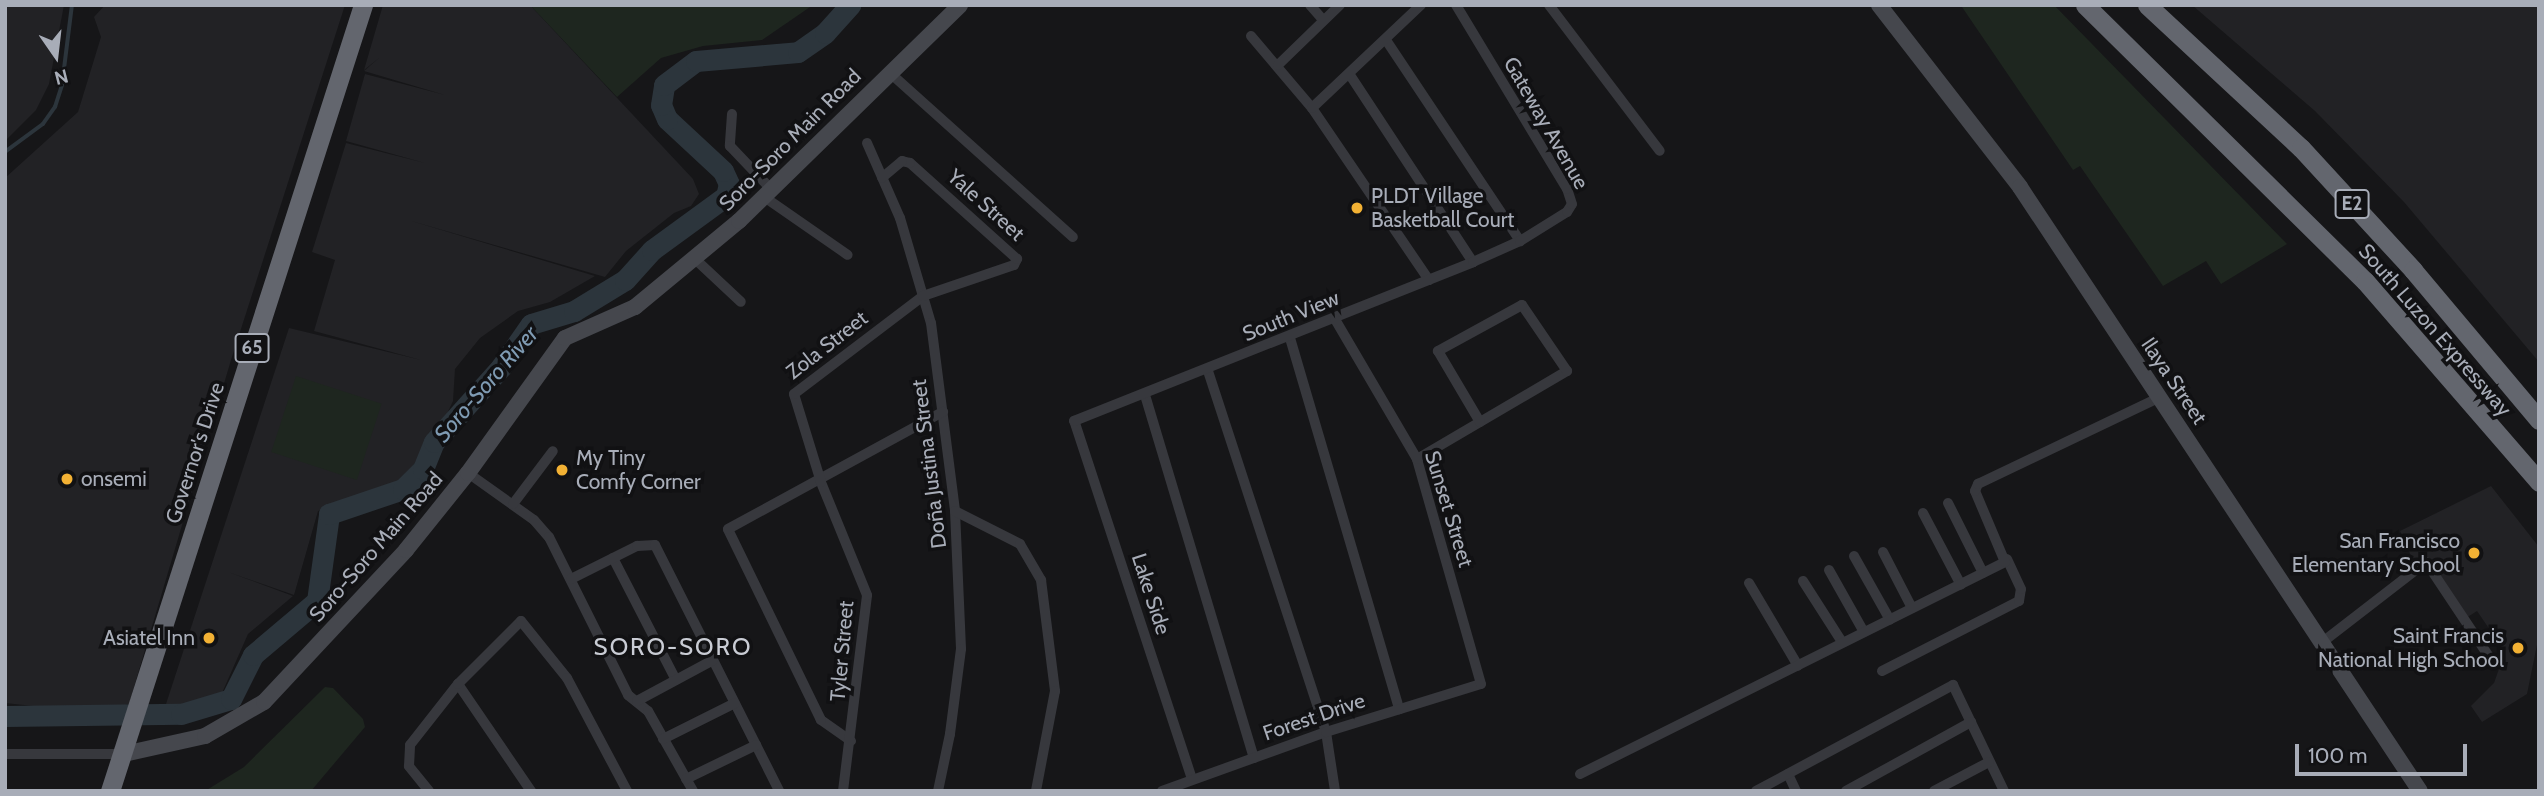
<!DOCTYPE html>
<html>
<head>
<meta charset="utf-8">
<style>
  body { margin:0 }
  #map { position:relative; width:2544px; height:796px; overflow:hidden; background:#161618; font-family:Cabin,sans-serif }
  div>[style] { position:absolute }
  .built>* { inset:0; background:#222225 }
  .green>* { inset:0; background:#1e261f; transform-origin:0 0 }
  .stream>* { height:3.5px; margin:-1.75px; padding:0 1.75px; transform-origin:1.75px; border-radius:1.75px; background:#2c353c }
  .river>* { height:21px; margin:-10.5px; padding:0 10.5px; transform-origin:10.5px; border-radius:10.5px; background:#2c353c }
  .street>* { height:10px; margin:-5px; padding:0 5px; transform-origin:5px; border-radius:5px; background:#37383d }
  .secondary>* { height:16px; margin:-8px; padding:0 8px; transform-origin:8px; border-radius:8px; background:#45474d }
  .highway>* { height:19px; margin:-9.5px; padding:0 9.5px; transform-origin:9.5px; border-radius:9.5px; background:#63666e }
  .dots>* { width:19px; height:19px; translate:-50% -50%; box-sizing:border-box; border:4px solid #111113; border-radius:50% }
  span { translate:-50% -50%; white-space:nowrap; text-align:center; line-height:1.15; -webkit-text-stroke:7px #111113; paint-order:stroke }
  .shield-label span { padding:2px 5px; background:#111113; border:2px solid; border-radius:5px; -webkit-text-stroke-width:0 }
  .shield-label { font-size:19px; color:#a8adb8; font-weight:700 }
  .street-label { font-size:21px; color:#a8adb8 }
  .poi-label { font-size:21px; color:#a8adb8 }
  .left { translate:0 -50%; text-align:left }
  .right { translate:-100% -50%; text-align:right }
  .water-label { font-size:23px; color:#7f9bb3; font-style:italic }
  .quarter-label { font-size:24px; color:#c9ccd4; letter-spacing:2px }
  .frame { position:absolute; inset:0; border:7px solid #a8adb8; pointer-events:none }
  .north { position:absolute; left:21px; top:21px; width:70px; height:70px; -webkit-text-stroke:5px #111113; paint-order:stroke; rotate:166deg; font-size:19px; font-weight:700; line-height:28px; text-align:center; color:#a8adb8 }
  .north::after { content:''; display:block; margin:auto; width:24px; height:32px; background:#a8adb8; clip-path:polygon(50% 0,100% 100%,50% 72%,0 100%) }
  .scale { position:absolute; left:2295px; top:744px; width:172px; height:32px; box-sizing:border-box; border:4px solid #a8adb8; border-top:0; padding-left:9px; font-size:21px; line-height:24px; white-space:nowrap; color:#a8adb8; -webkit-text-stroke:5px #111113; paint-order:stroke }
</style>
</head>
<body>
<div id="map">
  <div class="built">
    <div style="clip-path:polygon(5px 5px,64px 5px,49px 84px,36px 110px,5px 141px)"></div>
    <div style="clip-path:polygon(105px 5px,345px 5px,231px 360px,129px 704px,99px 713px,5px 703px,5px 178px,78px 112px,101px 37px,94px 17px)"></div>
    <div style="clip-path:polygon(383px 5px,530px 5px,693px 179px,699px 194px,691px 206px,674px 213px,626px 251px,605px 277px,408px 220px,595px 276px,550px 302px,518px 311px,480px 338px,455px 369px,453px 401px,446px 416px,403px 481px,368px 499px,318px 511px,294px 595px,228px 572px,293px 596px,248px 634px,222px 693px,211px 701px,180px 709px,166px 704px,289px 328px,421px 360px,314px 331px,335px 260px,312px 252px,346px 143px,425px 163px,346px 141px,365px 74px,445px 95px,364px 71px,379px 58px,364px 70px)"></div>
    <div style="clip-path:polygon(2192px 5px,2539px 5px,2539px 362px,2404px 202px,2315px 111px)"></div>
    <div style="clip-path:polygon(2491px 486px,2539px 547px,2539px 635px,2527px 694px,2482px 722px,2471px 706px,2494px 683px,2505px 652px,2477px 611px,2466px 618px,2427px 559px,2415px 565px,2400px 531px)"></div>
  </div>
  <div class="green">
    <div style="clip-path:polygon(530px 5px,813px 5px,762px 40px,703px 46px,661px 58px,617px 97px)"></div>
    <div style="clip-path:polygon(2054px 5px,2287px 244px,2221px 284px,2206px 261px,2163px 286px,2080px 166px,2073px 170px,1962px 7px)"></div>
    <div style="left:296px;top:376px;width:90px;height:80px;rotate:18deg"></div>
    <div style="clip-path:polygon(325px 687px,333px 688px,363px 719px,365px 727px,311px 791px,205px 791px,244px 767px)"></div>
  </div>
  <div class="stream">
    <div style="left:5px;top:152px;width:47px;rotate:-36.4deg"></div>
    <div style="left:43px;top:124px;width:21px;rotate:-55deg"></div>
    <div style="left:55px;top:107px;width:23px;rotate:-72deg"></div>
    <div style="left:62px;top:85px;width:81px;rotate:-82.9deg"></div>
  </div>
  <div class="river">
    <div style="left:5px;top:716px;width:176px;rotate:-0.7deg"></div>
    <div style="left:181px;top:714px;width:52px;rotate:-16.7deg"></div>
    <div style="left:231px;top:699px;width:49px;rotate:-63.4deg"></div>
    <div style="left:253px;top:655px;width:84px;rotate:-40.2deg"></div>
    <div style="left:317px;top:601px;width:88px;rotate:-82.1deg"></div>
    <div style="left:329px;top:514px;width:78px;rotate:-18.7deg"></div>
    <div style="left:403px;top:489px;width:28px;rotate:-45deg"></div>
    <div style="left:423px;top:469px;width:29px;rotate:-68deg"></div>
    <div style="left:434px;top:442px;width:101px;rotate:-48.2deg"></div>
    <div style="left:501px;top:367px;width:52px;rotate:-55.1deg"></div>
    <div style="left:531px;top:324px;width:45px;rotate:-16.8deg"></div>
    <div style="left:574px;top:311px;width:60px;rotate:-31.3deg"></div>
    <div style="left:625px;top:280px;width:40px;rotate:-48deg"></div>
    <div style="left:652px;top:250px;width:92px;rotate:-36.1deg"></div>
    <div style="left:726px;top:196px;width:12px;rotate:-76deg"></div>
    <div style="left:729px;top:184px;width:14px;rotate:-115deg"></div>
    <div style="left:723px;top:171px;width:76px;rotate:-137.1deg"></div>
    <div style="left:667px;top:119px;width:15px;rotate:-113deg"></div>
    <div style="left:661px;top:105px;width:20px;rotate:-81deg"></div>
    <div style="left:664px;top:85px;width:40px;rotate:-37deg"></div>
    <div style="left:696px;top:61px;width:102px;rotate:-5deg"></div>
    <div style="left:798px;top:52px;width:33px;rotate:-35deg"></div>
    <div style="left:825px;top:33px;width:38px;rotate:-48deg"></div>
  </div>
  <div class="street">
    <div style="left:1310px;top:5px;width:20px;rotate:49deg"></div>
    <div style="left:1549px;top:5px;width:183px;rotate:52.8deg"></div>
    <div style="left:1251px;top:36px;width:94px;rotate:49.7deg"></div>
    <div style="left:1312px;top:108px;width:208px;rotate:55.8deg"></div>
    <div style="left:1386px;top:40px;width:242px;rotate:56.3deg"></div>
    <div style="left:1278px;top:65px;width:86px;rotate:-44.1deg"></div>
    <div style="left:889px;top:72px;width:247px;rotate:41.9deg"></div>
    <div style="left:1350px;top:75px;width:224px;rotate:56.7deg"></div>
    <div style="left:1312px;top:108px;width:150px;rotate:-43.4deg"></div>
    <div style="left:732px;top:114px;width:32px;rotate:94deg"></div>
    <div style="left:730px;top:146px;width:58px;rotate:46.4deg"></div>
    <div style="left:867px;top:143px;width:82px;rotate:66.3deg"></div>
    <div style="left:900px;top:218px;width:109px;rotate:73.6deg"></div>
    <div style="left:931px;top:323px;width:190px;rotate:82.7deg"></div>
    <div style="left:955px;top:511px;width:138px;rotate:87.5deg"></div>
    <div style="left:961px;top:649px;width:86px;rotate:97.4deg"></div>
    <div style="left:950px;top:734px;width:58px;rotate:101.9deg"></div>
    <div style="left:763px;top:196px;width:103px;rotate:34.8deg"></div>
    <div style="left:694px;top:258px;width:64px;rotate:43.1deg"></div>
    <div style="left:1290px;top:338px;width:387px;rotate:73.6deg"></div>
    <div style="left:1208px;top:371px;width:380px;rotate:71.9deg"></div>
    <div style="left:1326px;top:732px;width:60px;rotate:81.3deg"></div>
    <div style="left:1145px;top:395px;width:379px;rotate:73.3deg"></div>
    <div style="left:1417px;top:459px;width:73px;rotate:-30.4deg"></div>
    <div style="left:1480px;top:422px;width:101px;rotate:-30.4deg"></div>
    <div style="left:1567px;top:371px;width:80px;rotate:-124.3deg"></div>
    <div style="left:1522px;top:305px;width:96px;rotate:151.3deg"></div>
    <div style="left:1438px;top:351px;width:82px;rotate:59.4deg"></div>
    <div style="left:468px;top:473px;width:81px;rotate:35.5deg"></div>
    <div style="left:534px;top:520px;width:23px;rotate:49deg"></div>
    <div style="left:549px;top:537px;width:177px;rotate:63.4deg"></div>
    <div style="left:628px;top:695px;width:26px;rotate:39deg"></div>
    <div style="left:648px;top:711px;width:92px;rotate:60.6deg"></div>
    <div style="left:1948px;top:503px;width:78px;rotate:63.4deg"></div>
    <div style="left:513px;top:504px;width:66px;rotate:-53deg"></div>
    <div style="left:955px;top:511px;width:73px;rotate:26.9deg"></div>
    <div style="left:1020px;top:544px;width:42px;rotate:59.7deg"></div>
    <div style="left:1041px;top:580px;width:112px;rotate:82.8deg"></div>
    <div style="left:1055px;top:691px;width:102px;rotate:100.8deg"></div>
    <div style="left:1923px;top:513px;width:81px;rotate:62.2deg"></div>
    <div style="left:1883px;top:552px;width:63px;rotate:62.6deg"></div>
    <div style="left:1854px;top:556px;width:73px;rotate:60.6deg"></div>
    <div style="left:613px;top:558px;width:137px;rotate:62.7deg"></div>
    <div style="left:1829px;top:570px;width:71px;rotate:60.6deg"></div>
    <div style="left:571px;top:579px;width:74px;rotate:-26.6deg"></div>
    <div style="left:637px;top:546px;width:18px;rotate:-3deg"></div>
    <div style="left:655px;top:545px;width:275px;rotate:63.2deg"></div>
    <div style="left:1803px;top:581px;width:72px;rotate:57.4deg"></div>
    <div style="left:1749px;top:583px;width:96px;rotate:59.4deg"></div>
    <div style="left:2320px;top:644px;width:134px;rotate:-37.7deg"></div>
    <div style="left:2426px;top:562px;width:115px;rotate:56.3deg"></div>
    <div style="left:1882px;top:671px;width:154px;rotate:-27.1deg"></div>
    <div style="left:2019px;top:601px;width:12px;rotate:-81deg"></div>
    <div style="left:2021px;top:589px;width:33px;rotate:-115deg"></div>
    <div style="left:458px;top:684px;width:130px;rotate:55.7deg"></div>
    <div style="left:637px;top:701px;width:86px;rotate:-28.3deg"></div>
    <div style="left:663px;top:739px;width:80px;rotate:-26.6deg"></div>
    <div style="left:851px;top:741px;width:37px;rotate:-145deg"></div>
    <div style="left:821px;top:720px;width:212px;rotate:-116deg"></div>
    <div style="left:728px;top:529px;width:245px;rotate:-28.6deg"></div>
    <div style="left:5px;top:754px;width:119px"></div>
    <div style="left:1580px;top:774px;width:475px;rotate:-26.5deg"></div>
    <div style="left:2005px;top:562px;width:77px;rotate:-112.9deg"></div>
    <div style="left:1975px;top:491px;width:8px;rotate:-67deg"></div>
    <div style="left:1978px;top:484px;width:202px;rotate:-25.5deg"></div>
    <div style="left:1788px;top:774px;width:19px;rotate:65deg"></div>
    <div style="left:686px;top:779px;width:78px;rotate:-25.9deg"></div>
    <div style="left:1192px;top:779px;width:377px;rotate:-108.2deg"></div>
    <div style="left:1074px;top:421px;width:430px;rotate:-21.7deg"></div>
    <div style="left:1473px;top:262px;width:51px;rotate:-24.1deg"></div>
    <div style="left:1520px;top:241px;width:55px;rotate:-31.7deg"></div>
    <div style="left:1567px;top:212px;width:9px;rotate:-58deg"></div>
    <div style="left:1572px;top:204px;width:16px;rotate:-108deg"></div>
    <div style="left:1567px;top:189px;width:215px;rotate:-121.1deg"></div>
    <div style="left:429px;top:791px;width:32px;rotate:-129deg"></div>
    <div style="left:409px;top:766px;width:21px;rotate:-87deg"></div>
    <div style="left:410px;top:745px;width:78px;rotate:-51.8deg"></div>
    <div style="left:458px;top:684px;width:89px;rotate:-45deg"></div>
    <div style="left:521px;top:621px;width:73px;rotate:51.1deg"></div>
    <div style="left:567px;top:678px;width:128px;rotate:62deg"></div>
    <div style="left:843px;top:791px;width:197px;rotate:-83deg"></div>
    <div style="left:867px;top:595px;width:122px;rotate:-112.2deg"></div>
    <div style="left:821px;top:482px;width:92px;rotate:-107.1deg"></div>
    <div style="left:794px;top:394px;width:162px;rotate:-37.2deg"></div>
    <div style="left:923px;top:296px;width:96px;rotate:-18.8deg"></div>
    <div style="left:1014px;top:265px;width:7px;rotate:-63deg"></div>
    <div style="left:1017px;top:259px;width:144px;rotate:-138.1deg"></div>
    <div style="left:910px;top:163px;width:8px;rotate:-166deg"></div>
    <div style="left:902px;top:161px;width:26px;rotate:140deg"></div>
    <div style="left:1162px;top:791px;width:174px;rotate:-19.8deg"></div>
    <div style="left:1326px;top:732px;width:162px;rotate:-17.2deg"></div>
    <div style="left:1481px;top:684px;width:234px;rotate:-105.9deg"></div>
    <div style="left:1417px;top:459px;width:162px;rotate:-120.4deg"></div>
    <div style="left:1756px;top:791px;width:224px;rotate:-28.3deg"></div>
    <div style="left:1953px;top:685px;width:118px;rotate:64.3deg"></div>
    <div style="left:1846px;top:791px;width:143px;rotate:-28.9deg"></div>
    <div style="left:1934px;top:791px;width:62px;rotate:-27.8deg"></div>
  </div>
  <div class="secondary">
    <div style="left:1879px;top:5px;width:230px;rotate:52.2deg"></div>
    <div style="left:2020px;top:187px;width:724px;rotate:56.49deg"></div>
    <div style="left:124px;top:754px;width:83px;rotate:-12.5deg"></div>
    <div style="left:205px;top:736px;width:68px;rotate:-30deg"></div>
    <div style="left:264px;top:702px;width:208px;rotate:-46.9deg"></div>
    <div style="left:406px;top:550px;width:99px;rotate:-51.2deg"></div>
    <div style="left:468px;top:473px;width:166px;rotate:-54.3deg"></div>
    <div style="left:565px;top:338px;width:77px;rotate:-23.9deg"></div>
    <div style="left:635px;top:307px;width:135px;rotate:-39.6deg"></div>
    <div style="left:739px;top:221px;width:309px;rotate:-44.3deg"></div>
  </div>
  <div class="highway">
    <div style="left:2085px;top:5px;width:393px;rotate:44.6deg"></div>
    <div style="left:2365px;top:281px;width:266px;rotate:49.1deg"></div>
    <div style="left:2147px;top:5px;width:210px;rotate:42.9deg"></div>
    <div style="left:2301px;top:148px;width:166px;rotate:47.4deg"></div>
    <div style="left:2413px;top:270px;width:196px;rotate:50deg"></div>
    <div style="left:110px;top:791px;width:826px;rotate:-72.16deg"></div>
  </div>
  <div class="dots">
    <div style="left:1357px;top:208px;background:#f2b134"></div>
    <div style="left:562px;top:470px;background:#f2b134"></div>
    <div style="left:67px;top:479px;background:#f2b134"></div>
    <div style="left:2474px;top:553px;background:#f2b134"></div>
    <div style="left:209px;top:638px;background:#f2b134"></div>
    <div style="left:2518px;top:648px;background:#f2b134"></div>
  </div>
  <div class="shield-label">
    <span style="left:2352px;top:204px">E2</span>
    <span style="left:252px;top:348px">65</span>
  </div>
  <div class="street-label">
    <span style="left:1546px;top:123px;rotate:60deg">Gateway Avenue</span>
    <span style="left:790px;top:140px;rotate:-45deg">Soro-Soro Main Road</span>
    <span style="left:986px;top:205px;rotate:42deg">Yale Street</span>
    <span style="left:1291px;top:316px;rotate:-22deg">South View</span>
    <span style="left:2435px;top:330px;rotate:49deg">South Luzon Expressway</span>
    <span style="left:827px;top:345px;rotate:-38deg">Zola Street</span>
    <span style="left:2174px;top:381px;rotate:56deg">Ilaya Street</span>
    <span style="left:195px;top:453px;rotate:-72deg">Governor's Drive</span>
    <span style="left:929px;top:464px;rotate:-97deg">Doña Justina Street</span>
    <span style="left:1449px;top:509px;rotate:73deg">Sunset Street</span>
    <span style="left:376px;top:547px;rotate:-49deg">Soro-Soro Main Road</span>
    <span style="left:1151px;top:594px;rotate:72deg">Lake Side</span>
    <span style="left:842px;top:651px;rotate:-85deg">Tyler Street</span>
    <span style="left:1314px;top:717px;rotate:-19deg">Forest Drive</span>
  </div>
  <div class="poi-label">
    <span class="left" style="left:1371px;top:208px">PLDT Village<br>Basketball Court</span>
    <span class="left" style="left:576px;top:470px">My Tiny<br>Comfy Corner</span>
    <span class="left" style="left:81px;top:479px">onsemi</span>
    <span class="right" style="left:2460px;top:553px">San Francisco<br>Elementary School</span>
    <span class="right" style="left:2504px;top:648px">Saint Francis<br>National High School</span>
    <span class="right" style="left:195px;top:638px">Asiatel Inn</span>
  </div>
  <div class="water-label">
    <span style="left:486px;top:384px;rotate:-49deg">Soro-Soro River</span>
  </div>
  <div class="quarter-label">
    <span style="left:673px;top:647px">SORO-SORO</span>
  </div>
  <div class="frame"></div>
  <div class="north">N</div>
  <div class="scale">100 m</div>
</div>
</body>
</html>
